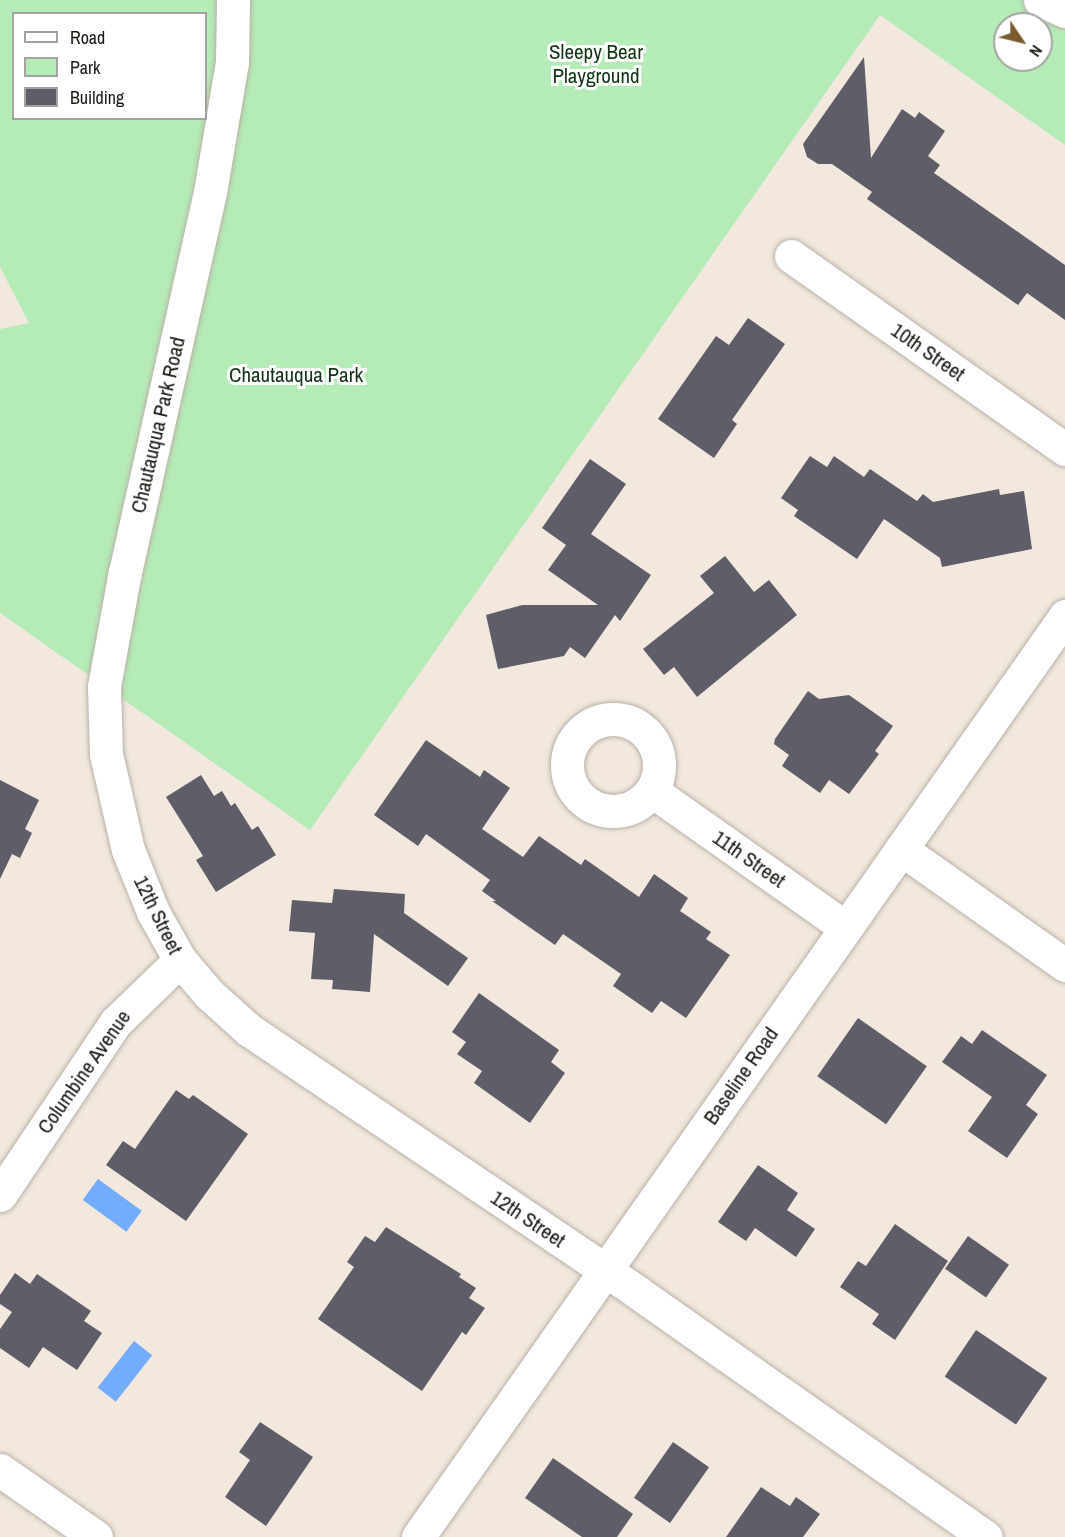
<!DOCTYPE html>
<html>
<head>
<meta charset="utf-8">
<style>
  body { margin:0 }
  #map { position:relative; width:1065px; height:1537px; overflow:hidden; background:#f2e8de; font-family:"Archivo Narrow",sans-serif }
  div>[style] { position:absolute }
  .green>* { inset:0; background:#b4ebb6 }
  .water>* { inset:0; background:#74acfc; transform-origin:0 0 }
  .building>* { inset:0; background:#5f5d67; transform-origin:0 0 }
  .roads { filter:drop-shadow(0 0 2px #b9b1a7) drop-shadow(0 0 2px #b9b1a7) }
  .minor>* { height:33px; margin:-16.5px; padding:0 16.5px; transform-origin:16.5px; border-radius:16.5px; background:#fff }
  .minor>.ring { margin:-16.5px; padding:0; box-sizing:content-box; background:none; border:33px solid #fff; border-radius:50% }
  span { translate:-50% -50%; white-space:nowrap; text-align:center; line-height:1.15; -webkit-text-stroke:6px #fff; paint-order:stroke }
  .park-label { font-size:21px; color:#123316 }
  .street-label { font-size:21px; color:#1b1814 }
  .legend { position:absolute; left:12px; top:12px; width:195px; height:108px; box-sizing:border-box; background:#fff; border:2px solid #a4a3a1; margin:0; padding:8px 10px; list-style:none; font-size:18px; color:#1b1814 }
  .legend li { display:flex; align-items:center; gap:12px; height:30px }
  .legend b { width:30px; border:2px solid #a4a3a1 }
  .north { position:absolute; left:993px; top:12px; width:60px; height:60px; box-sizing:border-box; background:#fff; border:2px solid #a4a3a1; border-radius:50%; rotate:125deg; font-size:16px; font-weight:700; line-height:24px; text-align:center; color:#1b1814 }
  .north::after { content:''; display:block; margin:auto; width:21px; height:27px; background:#795b2f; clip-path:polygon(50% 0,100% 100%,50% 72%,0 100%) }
</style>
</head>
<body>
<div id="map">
  <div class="green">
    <div style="clip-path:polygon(evenodd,0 0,1065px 0,1065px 145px,880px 15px,310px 830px,0 613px,0 329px,29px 323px,0 267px,0 0,14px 14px,206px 14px,206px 118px,14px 118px,14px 14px,0 0,1005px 24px,1041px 24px,1041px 60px,1005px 60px,1005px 24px)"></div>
  </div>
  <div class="water">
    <div style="left:98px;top:1179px;width:54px;height:26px;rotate:36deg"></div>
    <div style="left:134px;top:1341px;width:23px;height:59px;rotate:38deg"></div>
  </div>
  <div class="building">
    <div style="clip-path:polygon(864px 57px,871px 158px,902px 109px,915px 118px,919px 112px,945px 131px,928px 156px,940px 165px,934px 173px,1065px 265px,1065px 320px,1027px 293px,1018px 305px,867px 199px,872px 192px,832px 164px,818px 164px,807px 157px,803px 144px)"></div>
    <div style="clip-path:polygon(748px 318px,785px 344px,732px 420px,737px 424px,714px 458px,658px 419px,716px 336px,729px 345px)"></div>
    <div style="clip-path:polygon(810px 456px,827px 467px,834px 456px,864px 477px,870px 469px,917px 501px,923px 494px,933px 502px,999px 489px,1000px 495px,1024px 491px,1032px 549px,942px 567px,940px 558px,884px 519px,857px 559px,794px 516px,798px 510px,781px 498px)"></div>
    <div style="clip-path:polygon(590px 459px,626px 484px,591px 534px,651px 575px,620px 621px,615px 615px,585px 658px,570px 647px,564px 656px,498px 669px,486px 615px,522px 605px,598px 605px,548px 570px,566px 545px,542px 528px)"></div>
    <div style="clip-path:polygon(725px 556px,754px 592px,769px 580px,797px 615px,697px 697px,674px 667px,664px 675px,643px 649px,714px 593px,700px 576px)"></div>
    <div style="clip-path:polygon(808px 691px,819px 699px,849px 695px,893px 726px,875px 751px,879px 754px,849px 794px,829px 780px,820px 793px,782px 766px,789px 755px,774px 744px,775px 739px)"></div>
    <div style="clip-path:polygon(426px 740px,480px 777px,484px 770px,510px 788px,482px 829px,523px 857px,539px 836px,581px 865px,585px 859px,639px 897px,654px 874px,688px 898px,680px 911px,711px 932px,706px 939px,730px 955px,686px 1018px,661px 1001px,652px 1013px,613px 986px,621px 974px,563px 934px,555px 945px,492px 901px,496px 901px,482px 891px,490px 880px,426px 834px,418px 846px,374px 815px)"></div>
    <div style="clip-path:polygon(201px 775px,214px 796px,222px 791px,231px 806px,235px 803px,252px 830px,258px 826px,276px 855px,216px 892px,196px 860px,203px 856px,166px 797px)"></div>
    <div style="clip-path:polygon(0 780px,39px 800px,25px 829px,32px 833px,20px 858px,12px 854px,0 879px)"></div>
    <div style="clip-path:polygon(334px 889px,405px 894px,404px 913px,468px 958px,448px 986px,374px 934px,370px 992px,332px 989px,333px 980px,311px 979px,315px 933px,289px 931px,292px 900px,332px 903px)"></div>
    <div style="clip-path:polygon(479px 993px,559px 1050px,551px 1062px,565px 1073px,530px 1123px,474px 1083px,482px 1071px,457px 1054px,466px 1042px,452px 1032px)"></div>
    <div style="left:858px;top:1018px;width:84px;height:71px;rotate:35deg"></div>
    <div style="clip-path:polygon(982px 1030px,1047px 1075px,1026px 1105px,1038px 1114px,1007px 1158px,968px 1131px,992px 1097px,942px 1062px,961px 1036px,972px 1044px)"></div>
    <div style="clip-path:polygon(176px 1090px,189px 1099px,193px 1095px,248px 1134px,186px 1221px,106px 1165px,123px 1141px,135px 1149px)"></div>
    <div style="clip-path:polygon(758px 1165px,798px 1193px,787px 1210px,815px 1229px,796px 1257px,755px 1228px,746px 1241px,718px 1222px)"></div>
    <div style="clip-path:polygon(895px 1224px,948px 1261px,895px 1340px,872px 1324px,879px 1314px,840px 1287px,858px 1261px,866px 1266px)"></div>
    <div style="clip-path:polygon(386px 1227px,461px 1274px,459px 1277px,476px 1288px,469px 1298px,485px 1308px,466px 1335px,462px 1332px,422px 1391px,318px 1319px,354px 1267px,347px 1262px,365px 1236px,375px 1242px)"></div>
    <div style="left:968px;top:1236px;width:50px;height:40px;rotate:35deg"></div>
    <div style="clip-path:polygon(15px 1273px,30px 1284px,37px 1274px,91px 1311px,84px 1321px,102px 1333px,77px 1370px,43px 1347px,29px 1368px,0 1348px,0 1329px,12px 1312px,0 1304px,0 1295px)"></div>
    <div style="left:976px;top:1330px;width:86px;height:56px;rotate:34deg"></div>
    <div style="clip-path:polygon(260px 1422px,313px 1457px,266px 1526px,225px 1497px,250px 1460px,239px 1452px)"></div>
    <div style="left:673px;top:1442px;width:44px;height:68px;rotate:35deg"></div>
    <div style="clip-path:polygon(553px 1458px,633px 1514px,617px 1537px,582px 1537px,525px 1498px)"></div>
    <div style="clip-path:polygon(761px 1487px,790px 1506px,796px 1497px,820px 1514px,803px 1537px,726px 1537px)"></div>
  </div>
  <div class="roads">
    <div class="minor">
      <div style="left:233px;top:0;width:62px;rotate:90.9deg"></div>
      <div style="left:232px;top:62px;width:132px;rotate:99.6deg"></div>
      <div style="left:210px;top:192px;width:388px;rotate:102.6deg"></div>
      <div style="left:125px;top:571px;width:118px;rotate:100.3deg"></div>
      <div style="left:104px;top:687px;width:67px;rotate:88.3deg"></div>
      <div style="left:106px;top:754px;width:98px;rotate:77.1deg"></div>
      <div style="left:128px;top:850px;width:67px;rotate:68deg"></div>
      <div style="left:153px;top:912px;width:55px;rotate:60.6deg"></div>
      <div style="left:180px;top:960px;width:45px;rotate:49.5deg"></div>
      <div style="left:209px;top:994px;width:54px;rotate:42deg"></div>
      <div style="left:249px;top:1030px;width:468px;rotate:34deg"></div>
      <div style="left:637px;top:1292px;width:426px;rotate:35.1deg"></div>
      <div style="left:1040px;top:0;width:27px;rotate:24deg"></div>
      <div style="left:791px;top:256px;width:335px;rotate:35.2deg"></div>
      <div class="ring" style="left:567px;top:719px;width:59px;height:59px"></div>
      <div style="left:652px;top:791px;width:237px;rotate:35.2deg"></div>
      <div style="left:901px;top:849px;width:201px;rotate:35.3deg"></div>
      <div style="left:0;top:1195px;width:208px;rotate:-56.2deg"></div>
      <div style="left:116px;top:1022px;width:89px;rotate:-44.1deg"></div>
      <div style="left:0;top:1470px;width:117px;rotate:34.9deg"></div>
      <div style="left:418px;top:1537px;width:1126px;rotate:-54.91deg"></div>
    </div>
  </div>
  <div class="park-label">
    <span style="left:596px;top:64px">Sleepy Bear<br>Playground</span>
    <span style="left:296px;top:375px">Chautauqua Park</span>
  </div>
  <div class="street-label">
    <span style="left:928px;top:352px;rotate:35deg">10th Street</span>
    <span style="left:158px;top:425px;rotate:-77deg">Chautauqua Park Road</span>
    <span style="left:749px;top:859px;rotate:35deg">11th Street</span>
    <span style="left:158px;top:915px;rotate:64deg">12th Street</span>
    <span style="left:84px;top:1072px;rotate:-55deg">Columbine Avenue</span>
    <span style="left:741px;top:1076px;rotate:-55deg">Baseline Road</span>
    <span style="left:528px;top:1219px;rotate:34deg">12th Street</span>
  </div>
  <ul class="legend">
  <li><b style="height:8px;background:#fff"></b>Road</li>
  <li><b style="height:16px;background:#b4ebb6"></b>Park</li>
  <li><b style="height:16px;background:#5f5d67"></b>Building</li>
  </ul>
  <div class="north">N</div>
</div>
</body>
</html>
